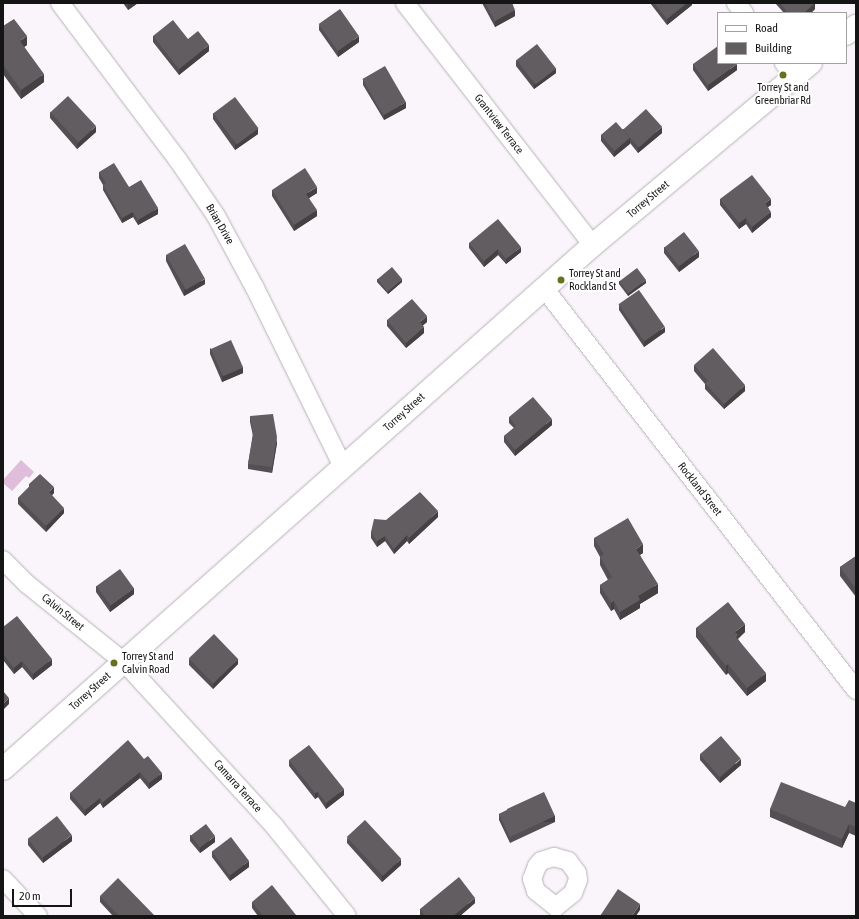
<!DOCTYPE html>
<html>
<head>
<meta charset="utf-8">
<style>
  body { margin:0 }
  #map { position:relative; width:859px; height:919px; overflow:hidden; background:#faf5fa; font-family:"Asap Condensed",sans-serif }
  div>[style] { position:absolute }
  .water>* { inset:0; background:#dfbddb }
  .roads { filter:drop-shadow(0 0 1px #b6b2b6) drop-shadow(0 0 1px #b6b2b6) }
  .street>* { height:18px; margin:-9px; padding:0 9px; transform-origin:9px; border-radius:9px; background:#fff }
  .secondary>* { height:22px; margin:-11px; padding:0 11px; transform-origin:11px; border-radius:11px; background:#fff }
  .wall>* { inset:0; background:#535053 }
  .shaded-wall>* { inset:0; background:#444143; transform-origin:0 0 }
  .building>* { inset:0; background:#615d60; transform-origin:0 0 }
  .dots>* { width:11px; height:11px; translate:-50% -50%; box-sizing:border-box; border:2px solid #fff; border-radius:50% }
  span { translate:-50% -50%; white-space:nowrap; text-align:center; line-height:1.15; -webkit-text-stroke:4px #fff; paint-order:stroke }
  .poi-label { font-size:11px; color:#161516 }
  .left { translate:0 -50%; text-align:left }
  .street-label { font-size:11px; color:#161516 }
  .frame { position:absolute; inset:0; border:4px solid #161516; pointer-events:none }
  .legend { position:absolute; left:717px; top:12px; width:130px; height:52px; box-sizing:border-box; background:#fff; border:1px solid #a2a1a2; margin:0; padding:5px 7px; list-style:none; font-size:12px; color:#161516 }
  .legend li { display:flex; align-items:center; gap:8px; height:20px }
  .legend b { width:20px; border:1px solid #a2a1a2 }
  .scale { position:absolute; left:12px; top:889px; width:60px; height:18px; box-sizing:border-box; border:2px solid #161516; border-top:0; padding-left:5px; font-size:12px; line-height:14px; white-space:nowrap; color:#161516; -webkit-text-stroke:3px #fff; paint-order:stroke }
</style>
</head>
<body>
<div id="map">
  <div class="water">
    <div style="clip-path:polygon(21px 460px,34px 472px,29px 478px,26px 476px,12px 491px,3px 483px,3px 480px)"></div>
  </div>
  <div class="roads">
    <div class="street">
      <div style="left:60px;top:3px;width:196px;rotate:53.1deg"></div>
      <div style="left:178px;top:160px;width:68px;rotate:55.8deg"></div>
      <div style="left:216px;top:216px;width:82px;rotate:61.6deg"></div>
      <div style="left:255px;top:288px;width:199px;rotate:63.8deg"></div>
      <div style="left:405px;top:3px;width:306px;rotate:52.2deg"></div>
      <div style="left:736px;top:3px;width:13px;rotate:51deg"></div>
      <div style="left:784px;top:63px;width:18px;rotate:52deg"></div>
      <div style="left:544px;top:288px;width:509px;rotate:52.18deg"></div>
      <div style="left:3px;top:560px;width:34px;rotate:45deg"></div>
      <div style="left:27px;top:584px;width:124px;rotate:38.8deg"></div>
      <div style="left:124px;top:662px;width:224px;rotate:47.5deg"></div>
      <div style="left:275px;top:827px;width:114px;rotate:51deg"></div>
      <div style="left:554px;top:857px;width:15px;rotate:16deg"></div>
      <div style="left:568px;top:861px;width:15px;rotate:53deg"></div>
      <div style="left:577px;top:873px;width:7px;rotate:82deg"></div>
      <div style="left:578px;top:880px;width:14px;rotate:111deg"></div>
      <div style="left:573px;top:893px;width:22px;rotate:141deg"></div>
      <div style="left:556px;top:907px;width:26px;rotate:-141deg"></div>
      <div style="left:536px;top:891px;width:13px;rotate:-108deg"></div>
      <div style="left:532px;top:879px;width:14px;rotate:-69deg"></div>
      <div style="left:537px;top:866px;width:6px;rotate:-51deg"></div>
      <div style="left:541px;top:861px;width:14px;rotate:-17deg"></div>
      <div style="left:3px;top:879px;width:51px;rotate:46.6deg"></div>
    </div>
    <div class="secondary">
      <div style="left:846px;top:34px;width:13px;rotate:-39deg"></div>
      <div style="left:3px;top:769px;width:789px;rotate:-41.61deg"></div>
      <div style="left:593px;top:245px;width:284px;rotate:-39.9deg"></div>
    </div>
  </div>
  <div class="wall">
    <div style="clip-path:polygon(123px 3px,138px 3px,128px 10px)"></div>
    <div style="clip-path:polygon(482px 3px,512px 3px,515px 16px,495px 27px)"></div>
    <div style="clip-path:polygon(650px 3px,692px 3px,692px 5px,667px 25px)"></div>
    <div style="clip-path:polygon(775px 3px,815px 3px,815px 9px,811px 13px,784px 13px)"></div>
    <div style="clip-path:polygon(319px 25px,359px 42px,338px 57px,319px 30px)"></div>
    <div style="clip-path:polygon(3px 26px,27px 45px,24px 47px,44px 82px,21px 99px,3px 74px)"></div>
    <div style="clip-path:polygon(153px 36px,188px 39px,209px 51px,179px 75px,153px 42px)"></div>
    <div style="clip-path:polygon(516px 60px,556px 73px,534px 89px,516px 66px)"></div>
    <div style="clip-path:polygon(693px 64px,737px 70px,708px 91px,693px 70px)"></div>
    <div style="clip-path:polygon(363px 79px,406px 108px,384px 120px,363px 85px)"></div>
    <div style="clip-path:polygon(50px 112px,96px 132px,77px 149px,50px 118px)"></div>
    <div style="clip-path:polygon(213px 113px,258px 134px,235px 150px,213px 119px)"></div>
    <div style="clip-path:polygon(622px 129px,662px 133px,638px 153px,630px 143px,614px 157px,601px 141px,601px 135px)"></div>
    <div style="clip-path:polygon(99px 172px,129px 187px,158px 214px,138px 225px,133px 217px,122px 223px,103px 190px,103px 185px,99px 178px)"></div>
    <div style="clip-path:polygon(272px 190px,317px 193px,309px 198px,317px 216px,294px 231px,272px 196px)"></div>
    <div style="clip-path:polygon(720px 199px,771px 205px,768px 207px,771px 217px,752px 233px,746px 224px,739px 229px,720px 205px)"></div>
    <div style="clip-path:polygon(469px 243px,521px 252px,506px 264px,498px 255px,484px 267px,469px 248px)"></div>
    <div style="clip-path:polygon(664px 247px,699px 257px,679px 272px,664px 253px)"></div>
    <div style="clip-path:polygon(166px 255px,205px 284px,184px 296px,166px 261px)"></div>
    <div style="clip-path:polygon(377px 279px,402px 282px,388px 294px,377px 282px)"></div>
    <div style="clip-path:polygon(619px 281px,646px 283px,628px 296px,619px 284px)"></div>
    <div style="clip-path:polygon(619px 305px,665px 332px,644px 347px,619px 310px)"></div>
    <div style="clip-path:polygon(387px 320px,427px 322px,423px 325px,424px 333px,406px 348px,387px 326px)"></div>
    <div style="clip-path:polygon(210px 348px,243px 373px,222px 382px,210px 354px)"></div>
    <div style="clip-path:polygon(694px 365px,745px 391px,724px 409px,705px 389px,705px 384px,694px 371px)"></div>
    <div style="clip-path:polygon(250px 416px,277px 443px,272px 473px,248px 469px,248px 464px,253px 436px,250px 422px)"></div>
    <div style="clip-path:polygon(509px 417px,552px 425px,515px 456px,504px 442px,504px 436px,514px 428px,509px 423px)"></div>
    <div style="clip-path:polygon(29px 484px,54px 493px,52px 495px,64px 513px,46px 532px,18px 504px,18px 498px,29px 487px)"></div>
    <div style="clip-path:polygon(438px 517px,409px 544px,407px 541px,394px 554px,385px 541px,377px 547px,371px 538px,371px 532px,386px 520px)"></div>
    <div style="clip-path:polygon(594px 538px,643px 553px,640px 555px,658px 593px,640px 604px,640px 608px,620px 620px,614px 609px,611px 611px,600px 593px,600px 585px,608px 580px,600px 565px,600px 557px,594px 546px)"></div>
    <div style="clip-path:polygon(856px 556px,856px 597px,840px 576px,840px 567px)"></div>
    <div style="clip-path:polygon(96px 586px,134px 594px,110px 612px,96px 592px)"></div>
    <div style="clip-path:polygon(3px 627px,52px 665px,33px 680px,22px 667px,14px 674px,3px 660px)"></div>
    <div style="clip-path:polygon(696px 628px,745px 632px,738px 639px,766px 681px,747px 696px,728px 673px,726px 675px,696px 637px)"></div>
    <div style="clip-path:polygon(189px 659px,238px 664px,213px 689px,189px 665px)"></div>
    <div style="clip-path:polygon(700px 754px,741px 765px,720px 783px,700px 760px)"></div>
    <div style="clip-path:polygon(144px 759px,162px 779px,149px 789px,140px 778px,103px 808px,100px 803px,85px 816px,70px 799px,70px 793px)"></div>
    <div style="clip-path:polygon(289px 760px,344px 795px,326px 809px,318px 797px,315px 799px,289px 766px)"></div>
    <div style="clip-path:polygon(856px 803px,856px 836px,849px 833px,842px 848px,770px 817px,770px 809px,845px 807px)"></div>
    <div style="clip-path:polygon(507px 809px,555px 822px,510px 843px,499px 820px,499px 814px,507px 810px)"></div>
    <div style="clip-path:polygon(190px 835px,215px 842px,200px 853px,190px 841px)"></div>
    <div style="clip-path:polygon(347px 838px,401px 865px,382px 882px,347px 843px)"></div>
    <div style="clip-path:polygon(28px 839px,72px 841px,43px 863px,28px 845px)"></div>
    <div style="clip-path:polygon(212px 851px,249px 867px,230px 881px,212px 857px)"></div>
    <div style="clip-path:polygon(100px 896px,155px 916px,113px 916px,100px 902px)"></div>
    <div style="clip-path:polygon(252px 902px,296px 916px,258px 916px,252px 908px)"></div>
    <div style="clip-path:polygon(475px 903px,460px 916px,420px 916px,420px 909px)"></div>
  </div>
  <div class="shaded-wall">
    <div style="clip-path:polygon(130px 3px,138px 3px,128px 10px,128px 4px)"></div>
    <div style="clip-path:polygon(687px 3px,692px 3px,692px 5px,667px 25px,667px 19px)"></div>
    <div style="clip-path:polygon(815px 3px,815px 9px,811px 13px,804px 13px)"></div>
    <div style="clip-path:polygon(515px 10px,515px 16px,495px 27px,495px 21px)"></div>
    <div style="clip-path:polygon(27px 36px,27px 45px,20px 50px,20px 41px)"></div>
    <div style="clip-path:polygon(359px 36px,359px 42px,338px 57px,338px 51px)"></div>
    <div style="clip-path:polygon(209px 45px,209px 51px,179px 75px,179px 69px)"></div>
    <div style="clip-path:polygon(737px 64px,737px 70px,708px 91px,708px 85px)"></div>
    <div style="clip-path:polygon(556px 68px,556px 73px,534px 89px,534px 83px)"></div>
    <div style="clip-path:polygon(44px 74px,44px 82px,21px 99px,21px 90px)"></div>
    <div style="clip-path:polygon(406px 102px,406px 108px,384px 120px,384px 115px)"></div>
    <div style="clip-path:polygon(96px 126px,96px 132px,77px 149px,77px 144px)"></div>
    <div style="clip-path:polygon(662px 127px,662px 133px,638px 153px,638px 147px)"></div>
    <div style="clip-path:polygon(258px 128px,258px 134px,235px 150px,235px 144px)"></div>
    <div style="clip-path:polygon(630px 138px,630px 144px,614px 157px,614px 151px)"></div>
    <div style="clip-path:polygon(317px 187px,317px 193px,306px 200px,306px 194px)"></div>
    <div style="clip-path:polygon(771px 199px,771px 205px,765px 209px,765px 203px)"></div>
    <div style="clip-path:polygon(158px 208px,158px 214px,138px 225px,138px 220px)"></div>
    <div style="clip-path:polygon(317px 210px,317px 216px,294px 231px,294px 225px)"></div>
    <div style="clip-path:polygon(133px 212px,133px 217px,122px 223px,122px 218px)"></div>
    <div style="clip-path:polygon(771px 212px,771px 217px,752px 233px,752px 227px)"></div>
    <div style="clip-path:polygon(746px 218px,746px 224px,739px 229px,739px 223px)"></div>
    <div style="clip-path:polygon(521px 247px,521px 252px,506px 264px,506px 259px)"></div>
    <div style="clip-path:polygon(498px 249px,498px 255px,484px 267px,484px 261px)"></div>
    <div style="clip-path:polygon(699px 251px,699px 257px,679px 272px,679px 266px)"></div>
    <div style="clip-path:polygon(205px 279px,205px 284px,184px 296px,184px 290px)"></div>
    <div style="clip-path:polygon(402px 279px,402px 282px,388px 294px,388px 291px)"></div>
    <div style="clip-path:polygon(646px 280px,646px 283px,628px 296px,628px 293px)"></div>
    <div style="clip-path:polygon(427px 316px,427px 322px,420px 328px,420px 322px)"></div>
    <div style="clip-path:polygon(424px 327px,424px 333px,406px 348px,406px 343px)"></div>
    <div style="clip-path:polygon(665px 327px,665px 332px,644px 347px,644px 341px)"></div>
    <div style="clip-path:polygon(243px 367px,243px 373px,222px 382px,222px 376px)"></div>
    <div style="clip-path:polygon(745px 385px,745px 391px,724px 409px,724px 404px)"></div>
    <div style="clip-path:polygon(552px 419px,552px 425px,515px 456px,515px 450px)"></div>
    <div style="clip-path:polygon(277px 437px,277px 443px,272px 473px,272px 467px)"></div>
    <div style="clip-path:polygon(54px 487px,54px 493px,49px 498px,49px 492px)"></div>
    <div style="clip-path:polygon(64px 508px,64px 513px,46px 532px,46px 526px)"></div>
    <div style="clip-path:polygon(438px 511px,438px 517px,409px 544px,409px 538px)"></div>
    <div style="clip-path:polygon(407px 535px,407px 541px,394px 554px,394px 549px)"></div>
    <div style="clip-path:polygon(385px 536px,385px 541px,377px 547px,377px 541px)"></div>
    <div style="clip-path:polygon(643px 544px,643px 553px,636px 557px,636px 549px)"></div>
    <div style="clip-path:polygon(658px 584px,658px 593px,640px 604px,640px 608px,620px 620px,620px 612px,638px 596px)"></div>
    <div style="clip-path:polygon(134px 588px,134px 594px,110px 612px,110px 606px)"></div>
    <div style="clip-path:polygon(614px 601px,614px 609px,611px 611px,611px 603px)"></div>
    <div style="clip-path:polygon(745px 624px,745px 632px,738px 638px,738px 644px,735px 632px)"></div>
    <div style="clip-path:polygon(52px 659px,52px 665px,33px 680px,33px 674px)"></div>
    <div style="clip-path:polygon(238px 659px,238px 664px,213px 689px,213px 683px)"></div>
    <div style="clip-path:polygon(22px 661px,22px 667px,14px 674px,14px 668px)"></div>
    <div style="clip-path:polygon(728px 664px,728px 673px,726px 675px,726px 666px)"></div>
    <div style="clip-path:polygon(766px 673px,766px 681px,747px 696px,747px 688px)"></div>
    <div style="clip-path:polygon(9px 698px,9px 704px,3px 710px,3px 704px)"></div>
    <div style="clip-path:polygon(741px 759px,741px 765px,720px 783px,720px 778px)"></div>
    <div style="clip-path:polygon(140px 772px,140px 778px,103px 808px,103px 802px)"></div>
    <div style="clip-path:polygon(162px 773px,162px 779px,149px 789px,149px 783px)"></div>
    <div style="clip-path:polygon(344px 789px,344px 795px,326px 809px,326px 803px)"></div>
    <div style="clip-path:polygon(318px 792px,318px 797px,315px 799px,315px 793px)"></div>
    <div style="clip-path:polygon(100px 798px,100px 803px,85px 816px,85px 810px)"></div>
    <div style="left:555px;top:816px;width:6px;height:50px;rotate:90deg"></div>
    <div style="clip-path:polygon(849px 824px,849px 833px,842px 848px,842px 839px)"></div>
    <div style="clip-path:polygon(72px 835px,72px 841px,43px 863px,43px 857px)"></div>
    <div style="clip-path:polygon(215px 836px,215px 842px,200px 853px,200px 848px)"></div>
    <div style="clip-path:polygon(401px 859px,401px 865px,382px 882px,382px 876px)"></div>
    <div style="clip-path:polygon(249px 861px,249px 867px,230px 881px,230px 875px)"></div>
    <div style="clip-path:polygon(475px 898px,475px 903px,460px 916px,453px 916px)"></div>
    <div style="clip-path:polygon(640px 904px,640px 910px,636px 916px,632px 916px)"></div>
  </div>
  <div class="building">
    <div style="clip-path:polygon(485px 3px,512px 3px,515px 10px,495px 21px)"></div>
    <div style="clip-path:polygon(654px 3px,687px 3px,667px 19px)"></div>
    <div style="clip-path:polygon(780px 3px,815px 3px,804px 13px,788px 13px)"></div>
    <div style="left:340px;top:9px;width:33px;height:26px;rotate:55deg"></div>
    <div style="clip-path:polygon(14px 19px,27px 36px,20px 41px,44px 74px,21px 90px,3px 65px,3px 26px)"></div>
    <div style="clip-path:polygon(173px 20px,188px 39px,198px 31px,209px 45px,179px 69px,153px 36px)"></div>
    <div style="left:537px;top:44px;width:31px;height:26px;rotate:52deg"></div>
    <div style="clip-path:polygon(718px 46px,718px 63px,736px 63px,737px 64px,708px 85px,693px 64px)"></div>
    <div style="left:385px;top:66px;width:42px;height:26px;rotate:60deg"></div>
    <div style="left:68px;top:96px;width:41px;height:24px;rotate:47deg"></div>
    <div style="left:235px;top:97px;width:39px;height:27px;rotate:53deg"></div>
    <div style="left:646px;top:109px;width:24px;height:31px;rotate:48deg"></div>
    <div style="left:616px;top:122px;width:21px;height:20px;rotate:49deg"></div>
    <div style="clip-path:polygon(114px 163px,129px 187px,141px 180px,158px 208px,138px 220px,133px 212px,122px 218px,103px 185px,106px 183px,99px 172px)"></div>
    <div style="clip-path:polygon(305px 168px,317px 187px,306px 194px,317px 210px,294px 225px,272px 190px)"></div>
    <div style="clip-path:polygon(752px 175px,771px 199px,765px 203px,771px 212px,752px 227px,746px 218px,739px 223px,720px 199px)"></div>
    <div style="clip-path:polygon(498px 219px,521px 247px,506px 259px,498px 249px,484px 261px,469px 243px)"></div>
    <div style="left:684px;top:232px;width:24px;height:25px;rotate:52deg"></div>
    <div style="left:185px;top:244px;width:40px;height:22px;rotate:60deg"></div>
    <div style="left:392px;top:267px;width:16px;height:19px;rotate:50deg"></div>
    <div style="left:637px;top:268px;width:15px;height:22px;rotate:53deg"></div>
    <div style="left:639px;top:290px;width:45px;height:25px;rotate:55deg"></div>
    <div style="clip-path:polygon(412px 299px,427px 316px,420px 322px,424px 327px,406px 343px,387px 320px)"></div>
    <div style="left:231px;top:340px;width:30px;height:22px;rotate:66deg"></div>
    <div style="clip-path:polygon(713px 348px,745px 385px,724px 404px,705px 383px,708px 381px,694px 365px)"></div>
    <div style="clip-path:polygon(533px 397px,552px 419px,515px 450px,504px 436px,516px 426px,509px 417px)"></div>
    <div style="clip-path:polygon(273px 414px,277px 437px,272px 467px,248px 464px,253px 433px,250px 416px)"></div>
    <div style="clip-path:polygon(40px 474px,54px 487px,49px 492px,64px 508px,46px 526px,18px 498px,30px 486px,29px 484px)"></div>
    <div style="clip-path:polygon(420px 492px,438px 511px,409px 538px,407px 535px,394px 549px,385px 536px,377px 541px,371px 532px,374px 519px,386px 520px)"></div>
    <div style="clip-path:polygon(628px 518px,643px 544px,636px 549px,658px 584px,638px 596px,640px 600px,620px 612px,614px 601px,611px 603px,600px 585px,612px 577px,600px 557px,604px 554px,594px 538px)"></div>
    <div style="clip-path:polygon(856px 556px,856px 589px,840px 567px)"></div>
    <div style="left:120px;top:569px;width:24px;height:29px;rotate:54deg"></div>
    <div style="clip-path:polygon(728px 602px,745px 624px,735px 632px,738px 635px,736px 637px,766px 673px,747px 688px,728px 664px,726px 666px,696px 628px)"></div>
    <div style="clip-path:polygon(17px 616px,52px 659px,33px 674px,22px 661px,14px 668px,3px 654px,3px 627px)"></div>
    <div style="left:214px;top:634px;width:35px;height:35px;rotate:46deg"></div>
    <div style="clip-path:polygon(3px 691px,9px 698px,3px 704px)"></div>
    <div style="left:721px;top:736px;width:30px;height:28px;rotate:49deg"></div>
    <div style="clip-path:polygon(128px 740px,144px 759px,148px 756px,162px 773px,149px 783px,140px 772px,103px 802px,100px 798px,85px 810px,70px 793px)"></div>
    <div style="clip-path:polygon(309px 745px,344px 789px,326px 803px,318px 792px,315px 793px,289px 760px)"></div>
    <div style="clip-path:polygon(781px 782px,845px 807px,849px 800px,856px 803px,856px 827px,849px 824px,842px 839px,770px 809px)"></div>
    <div style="clip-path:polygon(544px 792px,555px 816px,510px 837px,499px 814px,508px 810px,507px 809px)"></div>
    <div style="left:57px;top:816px;width:24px;height:37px;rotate:52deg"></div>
    <div style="left:365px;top:820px;width:53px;height:25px;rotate:47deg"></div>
    <div style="left:206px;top:824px;width:15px;height:19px;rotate:53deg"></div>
    <div style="left:231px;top:837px;width:30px;height:24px;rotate:53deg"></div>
    <div style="clip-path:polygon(459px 877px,475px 898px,453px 916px,425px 916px,420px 909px)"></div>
    <div style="clip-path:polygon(118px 878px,155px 916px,119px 916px,100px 896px)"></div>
    <div style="clip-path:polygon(272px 885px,296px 915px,294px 916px,263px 916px,252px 902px)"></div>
    <div style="clip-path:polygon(618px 889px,640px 904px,632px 916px,600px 916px)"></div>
  </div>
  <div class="dots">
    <div style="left:783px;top:75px;background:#627320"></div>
    <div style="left:561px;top:280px;background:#627320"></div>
    <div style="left:114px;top:663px;background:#627320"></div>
  </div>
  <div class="poi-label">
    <span style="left:783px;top:94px">Torrey St and<br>Greenbriar Rd</span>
    <span class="left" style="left:569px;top:280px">Torrey St and<br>Rockland St</span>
    <span class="left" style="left:122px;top:663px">Torrey St and<br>Calvin Road</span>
  </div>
  <div class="street-label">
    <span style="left:499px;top:124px;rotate:52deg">Grantview Terrace</span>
    <span style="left:648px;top:199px;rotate:-40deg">Torrey Street</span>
    <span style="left:220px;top:224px;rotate:60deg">Brian Drive</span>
    <span style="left:404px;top:412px;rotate:-42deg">Torrey Street</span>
    <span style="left:700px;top:489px;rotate:52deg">Rockland Street</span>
    <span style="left:63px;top:612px;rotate:39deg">Calvin Street</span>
    <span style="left:90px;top:691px;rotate:-42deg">Torrey Street</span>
    <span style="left:238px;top:786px;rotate:48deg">Camarra Terrace</span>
  </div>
  <div class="frame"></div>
  <ul class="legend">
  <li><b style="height:5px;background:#fff"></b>Road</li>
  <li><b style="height:11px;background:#615d60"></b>Building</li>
  </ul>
  <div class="scale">20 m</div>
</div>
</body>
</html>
